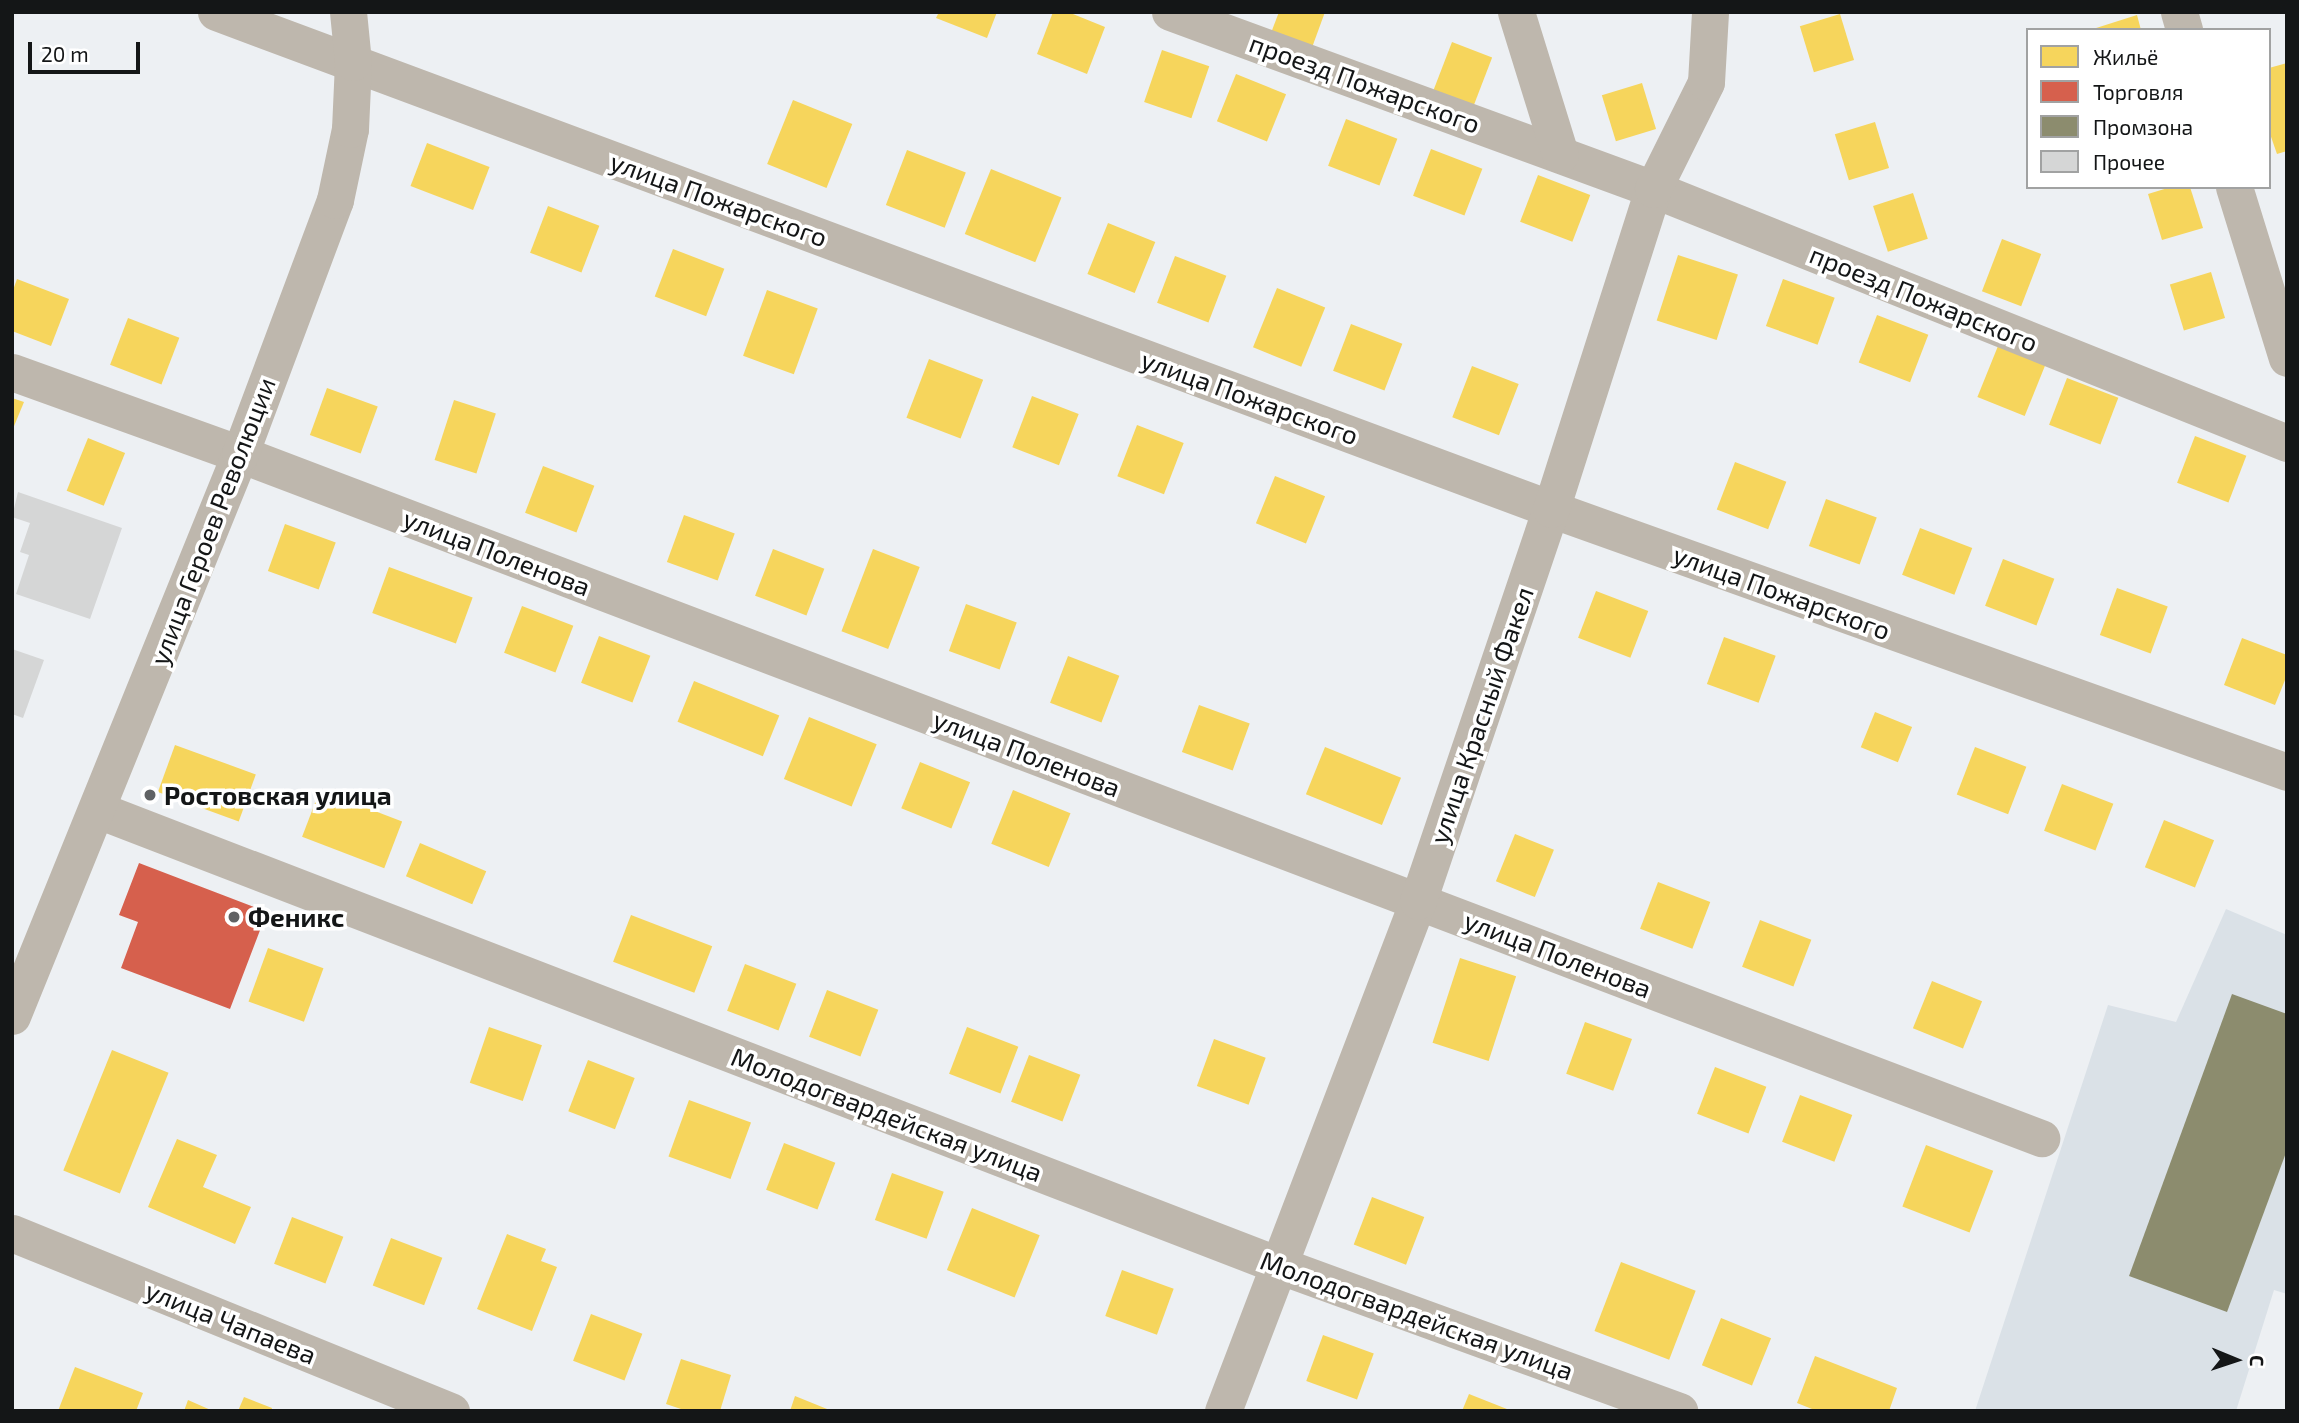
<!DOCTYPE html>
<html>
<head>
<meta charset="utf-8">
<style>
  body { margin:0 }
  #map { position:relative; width:2299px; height:1423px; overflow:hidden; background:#edf0f3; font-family:"Exo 2",sans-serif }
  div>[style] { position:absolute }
  .built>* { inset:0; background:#dae1e7 }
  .homes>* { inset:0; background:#f6d55c; transform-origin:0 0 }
  .shops>* { inset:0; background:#d6604d }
  .industry>* { inset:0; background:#8c8c6e }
  .building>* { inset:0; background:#d5d6d6 }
  .minor>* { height:37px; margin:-18.5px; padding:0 18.5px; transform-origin:18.5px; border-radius:18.5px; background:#beb7ad }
  .dots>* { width:19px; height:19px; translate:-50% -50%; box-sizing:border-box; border:4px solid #fff; border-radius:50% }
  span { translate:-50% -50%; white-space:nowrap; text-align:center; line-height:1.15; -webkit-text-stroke:7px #fff; paint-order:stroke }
  .street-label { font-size:26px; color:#141617 }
  .poi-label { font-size:26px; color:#141617; font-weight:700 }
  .left { translate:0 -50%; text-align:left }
  .frame { position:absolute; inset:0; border:14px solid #141617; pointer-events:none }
  .legend { position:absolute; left:2026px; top:28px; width:245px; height:161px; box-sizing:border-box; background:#fff; border:2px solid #a1a2a2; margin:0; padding:9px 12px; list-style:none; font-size:21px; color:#141617 }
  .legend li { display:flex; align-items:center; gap:14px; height:35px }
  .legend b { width:35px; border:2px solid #a1a2a2 }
  .north { position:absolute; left:2201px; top:1325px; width:70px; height:70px; -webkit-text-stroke:5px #fff; paint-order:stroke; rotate:92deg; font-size:19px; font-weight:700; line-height:28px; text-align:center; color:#141617 }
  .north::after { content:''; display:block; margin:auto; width:24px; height:32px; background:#141617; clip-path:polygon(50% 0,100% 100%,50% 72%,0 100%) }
  .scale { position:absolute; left:28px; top:42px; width:112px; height:32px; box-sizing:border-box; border:4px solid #141617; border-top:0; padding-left:9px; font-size:21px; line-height:24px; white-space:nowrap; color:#141617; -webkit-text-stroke:5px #fff; paint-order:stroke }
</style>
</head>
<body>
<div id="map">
  <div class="built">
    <div style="clip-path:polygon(2226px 909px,2287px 935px,2287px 1294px,2274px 1290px,2236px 1411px,1975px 1411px,2108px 1005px,2176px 1022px)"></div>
  </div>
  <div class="homes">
    <div style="clip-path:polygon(939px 12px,997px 12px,987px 38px,936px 18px)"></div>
    <div style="clip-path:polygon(1053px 12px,1068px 12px,1105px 27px,1087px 74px,1037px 54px)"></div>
    <div style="clip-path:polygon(1279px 12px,1325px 12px,1310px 53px,1269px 38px)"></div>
    <div style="left:1840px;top:14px;width:48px;height:42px;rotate:73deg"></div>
    <div style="clip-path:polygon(2137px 15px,2141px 30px,2093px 30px,2093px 29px)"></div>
    <div style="left:1452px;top:42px;width:43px;height:56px;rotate:21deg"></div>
    <div style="left:1162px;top:50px;width:50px;height:55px;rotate:19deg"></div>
    <div style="clip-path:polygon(2287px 63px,2287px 151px,2277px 154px,2269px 131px,2269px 68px)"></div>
    <div style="left:1236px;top:74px;width:54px;height:51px;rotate:22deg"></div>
    <div style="left:1642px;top:83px;width:48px;height:42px;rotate:73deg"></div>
    <div style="left:793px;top:100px;width:64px;height:69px;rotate:22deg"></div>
    <div style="left:1346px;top:119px;width:55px;height:50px;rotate:21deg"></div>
    <div style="left:1875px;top:122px;width:48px;height:42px;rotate:73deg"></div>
    <div style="left:427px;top:143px;width:67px;height:46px;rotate:21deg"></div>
    <div style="left:1431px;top:149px;width:55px;height:50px;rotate:21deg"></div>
    <div style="left:907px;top:150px;width:63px;height:59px;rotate:21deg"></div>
    <div style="left:991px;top:169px;width:76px;height:70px;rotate:22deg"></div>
    <div style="left:1538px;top:175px;width:56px;height:50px;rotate:21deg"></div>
    <div style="clip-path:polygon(2171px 187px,2190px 187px,2203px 228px,2162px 240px,2148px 194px)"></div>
    <div style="left:1913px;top:193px;width:48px;height:42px;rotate:72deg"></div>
    <div style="left:548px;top:206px;width:55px;height:50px;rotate:21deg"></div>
    <div style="left:1108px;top:223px;width:51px;height:55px;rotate:22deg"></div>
    <div style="left:2002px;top:239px;width:42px;height:56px;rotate:21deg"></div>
    <div style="left:673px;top:249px;width:55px;height:51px;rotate:21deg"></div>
    <div style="left:1678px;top:255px;width:63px;height:69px;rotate:18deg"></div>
    <div style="left:1175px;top:256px;width:55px;height:50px;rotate:21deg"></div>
    <div style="left:2211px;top:272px;width:48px;height:43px;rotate:73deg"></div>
    <div style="clip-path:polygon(17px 279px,69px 299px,51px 346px,12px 331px,12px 293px)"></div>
    <div style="left:1783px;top:279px;width:55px;height:50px;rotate:20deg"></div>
    <div style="left:1277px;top:288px;width:52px;height:64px;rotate:22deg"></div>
    <div style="left:767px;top:290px;width:54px;height:70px;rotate:20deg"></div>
    <div style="left:1877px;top:315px;width:55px;height:51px;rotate:21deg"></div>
    <div style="left:128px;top:318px;width:55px;height:50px;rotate:21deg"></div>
    <div style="left:1351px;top:324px;width:55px;height:50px;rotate:21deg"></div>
    <div style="left:1998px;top:346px;width:51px;height:55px;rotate:22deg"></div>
    <div style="left:929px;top:359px;width:58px;height:63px;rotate:21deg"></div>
    <div style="left:1472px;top:366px;width:50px;height:55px;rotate:21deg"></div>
    <div style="left:2067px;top:378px;width:55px;height:50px;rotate:21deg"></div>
    <div style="left:327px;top:388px;width:54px;height:50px;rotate:20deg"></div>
    <div style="left:1032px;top:396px;width:50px;height:55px;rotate:21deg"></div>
    <div style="clip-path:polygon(12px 398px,24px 402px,12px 431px)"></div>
    <div style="left:454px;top:400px;width:44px;height:63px;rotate:18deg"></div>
    <div style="left:1137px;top:425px;width:50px;height:55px;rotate:21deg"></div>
    <div style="left:2195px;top:436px;width:55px;height:50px;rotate:21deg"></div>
    <div style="left:88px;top:438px;width:40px;height:57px;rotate:22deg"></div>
    <div style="left:1735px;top:462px;width:55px;height:51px;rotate:21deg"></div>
    <div style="left:543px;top:466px;width:55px;height:50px;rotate:21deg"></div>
    <div style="left:1275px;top:476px;width:54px;height:51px;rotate:22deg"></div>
    <div style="left:1826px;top:499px;width:54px;height:50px;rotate:20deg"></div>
    <div style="left:684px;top:515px;width:54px;height:50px;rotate:20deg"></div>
    <div style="left:285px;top:524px;width:54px;height:50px;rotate:20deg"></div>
    <div style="left:1920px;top:528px;width:56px;height:50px;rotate:21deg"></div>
    <div style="left:773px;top:549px;width:55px;height:50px;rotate:21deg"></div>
    <div style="left:873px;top:549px;width:50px;height:88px;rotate:21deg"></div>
    <div style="left:2003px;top:559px;width:55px;height:50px;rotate:21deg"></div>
    <div style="left:389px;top:567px;width:89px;height:49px;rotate:20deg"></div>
    <div style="left:2117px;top:588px;width:54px;height:50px;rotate:20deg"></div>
    <div style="left:1596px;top:591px;width:56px;height:50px;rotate:21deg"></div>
    <div style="left:966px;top:604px;width:54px;height:50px;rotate:20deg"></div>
    <div style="left:522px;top:606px;width:55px;height:50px;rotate:21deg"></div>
    <div style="left:599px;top:636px;width:55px;height:50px;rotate:21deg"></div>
    <div style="left:1724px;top:637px;width:55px;height:50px;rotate:20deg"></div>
    <div style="clip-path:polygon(2242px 638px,2287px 655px,2287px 675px,2275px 705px,2224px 685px)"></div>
    <div style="left:1068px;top:656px;width:55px;height:50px;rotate:21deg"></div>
    <div style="left:694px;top:681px;width:92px;height:44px;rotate:22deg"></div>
    <div style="left:1199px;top:705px;width:54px;height:50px;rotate:20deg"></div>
    <div style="left:1875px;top:712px;width:40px;height:38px;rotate:22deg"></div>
    <div style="left:809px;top:717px;width:73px;height:67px;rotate:22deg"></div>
    <div style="left:175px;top:745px;width:86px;height:50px;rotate:20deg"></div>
    <div style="left:1325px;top:747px;width:82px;height:51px;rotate:22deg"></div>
    <div style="left:1975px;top:747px;width:55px;height:51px;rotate:21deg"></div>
    <div style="left:920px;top:762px;width:54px;height:50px;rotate:22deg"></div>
    <div style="left:2062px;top:784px;width:55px;height:50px;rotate:21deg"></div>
    <div style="left:320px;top:790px;width:88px;height:50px;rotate:21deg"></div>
    <div style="left:1013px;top:790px;width:62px;height:58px;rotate:22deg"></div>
    <div style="left:2164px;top:820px;width:54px;height:51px;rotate:22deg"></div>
    <div style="left:1515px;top:834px;width:42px;height:51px;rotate:22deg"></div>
    <div style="left:420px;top:843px;width:72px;height:36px;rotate:23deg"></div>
    <div style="left:1658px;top:882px;width:56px;height:50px;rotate:21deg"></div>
    <div style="left:631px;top:915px;width:87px;height:50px;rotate:21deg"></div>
    <div style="left:1760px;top:920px;width:55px;height:50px;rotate:21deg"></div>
    <div style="left:268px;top:948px;width:59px;height:57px;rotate:20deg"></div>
    <div style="left:1460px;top:958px;width:59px;height:89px;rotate:18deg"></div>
    <div style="left:745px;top:964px;width:55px;height:50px;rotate:21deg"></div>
    <div style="left:1932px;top:981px;width:54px;height:51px;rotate:22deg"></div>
    <div style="left:827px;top:990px;width:55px;height:50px;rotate:21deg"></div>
    <div style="left:1585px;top:1022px;width:50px;height:55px;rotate:20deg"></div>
    <div style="left:489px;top:1027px;width:56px;height:59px;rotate:19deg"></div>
    <div style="left:967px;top:1027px;width:55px;height:50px;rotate:21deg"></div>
    <div style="left:1214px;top:1039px;width:55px;height:50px;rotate:20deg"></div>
    <div style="left:112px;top:1050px;width:61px;height:130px;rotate:22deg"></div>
    <div style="left:1029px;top:1055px;width:55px;height:50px;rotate:21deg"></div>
    <div style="left:588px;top:1060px;width:50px;height:55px;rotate:21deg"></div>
    <div style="left:1715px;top:1067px;width:55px;height:50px;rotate:21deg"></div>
    <div style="left:1800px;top:1095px;width:56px;height:50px;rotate:21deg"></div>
    <div style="left:689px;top:1100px;width:66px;height:60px;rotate:20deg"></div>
    <div style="clip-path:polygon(177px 1139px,217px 1155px,203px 1187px,251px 1207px,235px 1244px,148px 1207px)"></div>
    <div style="left:784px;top:1143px;width:55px;height:50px;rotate:21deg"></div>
    <div style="left:1926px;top:1145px;width:72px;height:66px;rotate:21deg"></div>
    <div style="left:892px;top:1173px;width:55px;height:50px;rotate:20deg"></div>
    <div style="left:1372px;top:1197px;width:56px;height:51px;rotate:21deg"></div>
    <div style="left:972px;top:1208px;width:73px;height:67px;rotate:22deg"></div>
    <div style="left:292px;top:1217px;width:55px;height:50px;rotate:21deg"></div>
    <div style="clip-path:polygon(507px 1234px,546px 1249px,541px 1261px,557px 1267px,532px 1331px,477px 1309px)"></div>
    <div style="left:391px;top:1238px;width:55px;height:51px;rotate:21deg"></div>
    <div style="left:1621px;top:1262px;width:80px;height:74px;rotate:21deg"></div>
    <div style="left:1122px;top:1270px;width:55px;height:49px;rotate:20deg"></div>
    <div style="left:591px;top:1314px;width:55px;height:50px;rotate:21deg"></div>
    <div style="left:1721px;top:1318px;width:54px;height:51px;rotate:22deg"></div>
    <div style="left:1323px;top:1335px;width:54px;height:49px;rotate:20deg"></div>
    <div style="clip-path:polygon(1815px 1356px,1897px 1388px,1889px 1411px,1817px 1411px,1797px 1403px)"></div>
    <div style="clip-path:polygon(681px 1359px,731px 1375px,720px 1411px,687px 1411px,666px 1404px)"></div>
    <div style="clip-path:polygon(75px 1367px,143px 1393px,136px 1411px,58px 1411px)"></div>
    <div style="clip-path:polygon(1469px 1394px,1512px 1411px,1462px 1411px)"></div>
    <div style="clip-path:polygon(795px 1396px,832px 1411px,790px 1411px)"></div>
    <div style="clip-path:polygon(244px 1397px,272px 1408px,271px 1411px,238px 1411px)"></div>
    <div style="clip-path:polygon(188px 1400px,213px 1411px,184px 1411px)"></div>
  </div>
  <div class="shops">
    <div style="clip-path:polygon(139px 863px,267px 912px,230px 1009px,121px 968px,138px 922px,119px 915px)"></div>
  </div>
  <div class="industry">
    <div style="clip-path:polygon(2232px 994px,2287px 1014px,2287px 1150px,2227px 1312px,2129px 1276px)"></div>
  </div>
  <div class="building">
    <div style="clip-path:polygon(18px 492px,122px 528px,90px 619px,16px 594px,29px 555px,20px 552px,30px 523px,12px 517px)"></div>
    <div style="clip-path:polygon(12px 649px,44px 660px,23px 718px,12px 714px)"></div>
  </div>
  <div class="minor">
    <div style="left:216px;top:12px;width:1425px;rotate:20.42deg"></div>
    <div style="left:1551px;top:509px;width:782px;rotate:19.66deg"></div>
    <div style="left:1170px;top:12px;width:514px;rotate:20.13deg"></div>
    <div style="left:1653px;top:189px;width:683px;rotate:21.83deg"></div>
    <div style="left:1516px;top:12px;width:149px;rotate:72.8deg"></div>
    <div style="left:2179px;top:12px;width:19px;rotate:74deg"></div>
    <div style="left:2234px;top:187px;width:179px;rotate:72.8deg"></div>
    <div style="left:12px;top:372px;width:242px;rotate:19.8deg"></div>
    <div style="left:240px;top:454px;width:1927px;rotate:20.8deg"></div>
    <div style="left:98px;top:810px;width:1268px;rotate:21.08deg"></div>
    <div style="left:1281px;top:1266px;width:424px;rotate:20deg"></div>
    <div style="left:12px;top:1016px;width:606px;rotate:-67.92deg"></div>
    <div style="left:240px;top:454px;width:271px;rotate:-69.5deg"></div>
    <div style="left:335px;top:200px;width:73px;rotate:-78.1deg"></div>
    <div style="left:350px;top:129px;width:67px;rotate:-87.4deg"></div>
    <div style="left:353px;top:62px;width:50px;rotate:-95.7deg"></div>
    <div style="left:12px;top:1233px;width:474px;rotate:22.1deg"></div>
    <div style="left:1223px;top:1411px;width:546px;rotate:-69.08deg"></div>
    <div style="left:1418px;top:901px;width:414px;rotate:-71.3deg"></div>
    <div style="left:1551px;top:509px;width:336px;rotate:-72.3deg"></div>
    <div style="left:1653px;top:189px;width:119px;rotate:-63.6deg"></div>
    <div style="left:1706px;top:82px;width:70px;rotate:-86.7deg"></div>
  </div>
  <div class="dots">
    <div style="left:150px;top:795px;background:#606264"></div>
    <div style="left:234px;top:917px;background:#606264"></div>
  </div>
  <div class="street-label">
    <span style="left:1365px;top:83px;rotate:20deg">проезд Пожарского</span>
    <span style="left:719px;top:199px;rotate:20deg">улица Пожарского</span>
    <span style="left:1924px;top:298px;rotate:22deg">проезд Пожарского</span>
    <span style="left:1250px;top:397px;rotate:20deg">улица Пожарского</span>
    <span style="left:212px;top:521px;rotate:-69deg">улица Героев Революции</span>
    <span style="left:497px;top:552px;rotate:21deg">улица Поленова</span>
    <span style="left:1782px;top:592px;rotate:20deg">улица Пожарского</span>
    <span style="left:1481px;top:715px;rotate:-71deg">улица Красный Факел</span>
    <span style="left:1027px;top:753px;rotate:21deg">улица Поленова</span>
    <span style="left:1558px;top:954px;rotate:21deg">улица Поленова</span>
    <span style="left:887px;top:1114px;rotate:21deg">Молодогвардейская улица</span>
    <span style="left:1417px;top:1315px;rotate:20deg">Молодогвардейская улица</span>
    <span style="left:231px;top:1322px;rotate:22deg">улица Чапаева</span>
  </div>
  <div class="poi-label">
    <span class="left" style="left:164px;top:795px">Ростовская улица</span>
    <span class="left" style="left:248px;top:917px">Феникс</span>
  </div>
  <div class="frame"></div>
  <ul class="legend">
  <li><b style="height:19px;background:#f6d55c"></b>Жильё</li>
  <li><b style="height:19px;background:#d6604d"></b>Торговля</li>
  <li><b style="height:19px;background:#8c8c6e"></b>Промзона</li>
  <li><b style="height:19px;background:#d5d6d6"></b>Прочее</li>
  </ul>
  <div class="north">С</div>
  <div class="scale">20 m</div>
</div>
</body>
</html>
